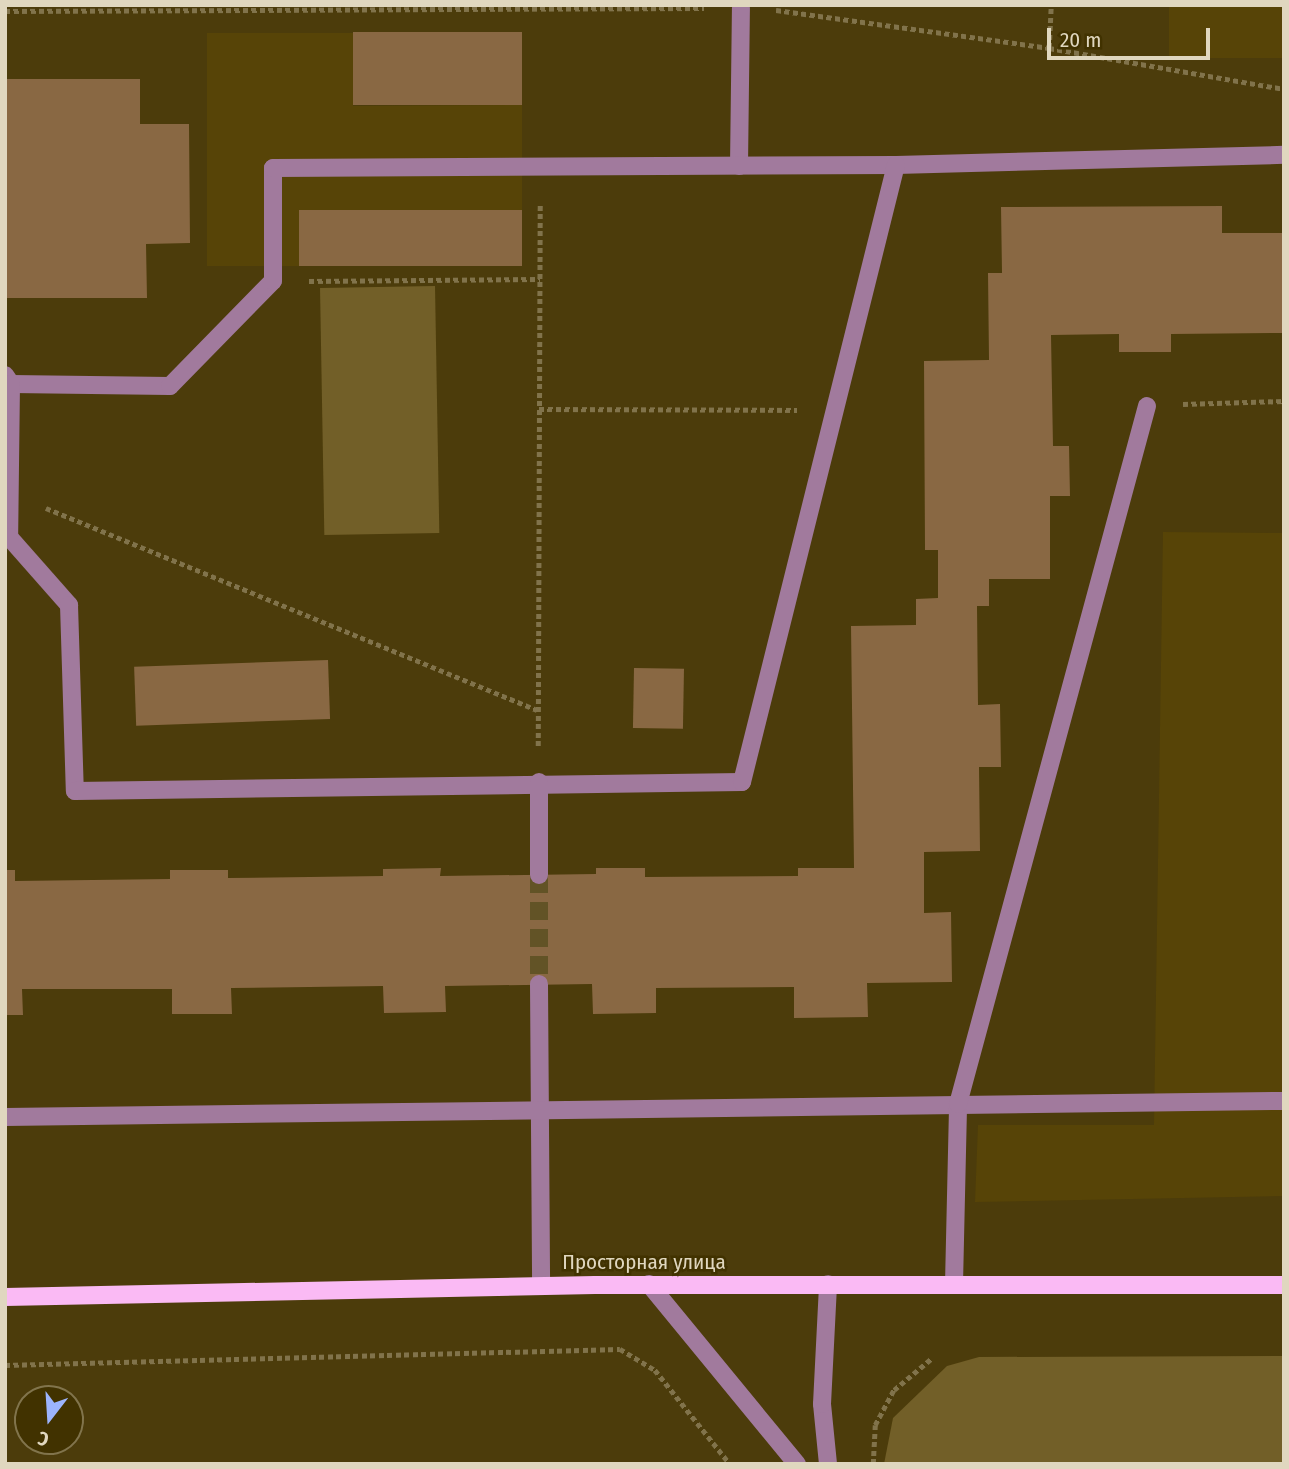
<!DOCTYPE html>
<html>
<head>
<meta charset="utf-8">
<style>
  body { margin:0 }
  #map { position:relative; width:1289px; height:1469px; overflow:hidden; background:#4c3c0b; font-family:"Fira Sans Condensed",sans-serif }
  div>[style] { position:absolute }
  .built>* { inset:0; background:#574407; transform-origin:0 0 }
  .green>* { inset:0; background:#725f28; transform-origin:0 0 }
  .building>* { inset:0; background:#896843; transform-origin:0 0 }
  .minor-tunnel>* { height:18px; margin-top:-9px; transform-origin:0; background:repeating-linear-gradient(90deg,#625326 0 18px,transparent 0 27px) }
  .path>* { height:4.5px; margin-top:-2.25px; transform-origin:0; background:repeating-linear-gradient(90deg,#81734b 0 5px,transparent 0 8.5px) }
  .minor>* { height:18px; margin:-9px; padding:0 9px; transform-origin:9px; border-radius:9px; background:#a17a9d }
  .major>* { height:18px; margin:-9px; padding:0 9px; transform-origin:9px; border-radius:9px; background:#fabaf4 }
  span { translate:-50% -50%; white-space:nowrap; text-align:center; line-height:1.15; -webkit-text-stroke:5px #413200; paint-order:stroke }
  .street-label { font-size:21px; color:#e0d7bf }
  .frame { position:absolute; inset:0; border:7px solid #e0d7bf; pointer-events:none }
  .north { position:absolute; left:14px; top:1385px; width:70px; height:70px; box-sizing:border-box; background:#413200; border:2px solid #81744c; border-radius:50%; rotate:197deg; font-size:19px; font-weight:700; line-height:28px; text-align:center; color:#e0d7bf }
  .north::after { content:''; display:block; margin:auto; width:24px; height:32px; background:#9cb4fd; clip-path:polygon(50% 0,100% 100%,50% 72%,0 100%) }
  .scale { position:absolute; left:1047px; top:28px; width:163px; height:32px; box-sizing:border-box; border:4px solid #e0d7bf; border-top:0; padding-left:9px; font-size:21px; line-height:24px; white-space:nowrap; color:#e0d7bf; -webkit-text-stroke:5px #413200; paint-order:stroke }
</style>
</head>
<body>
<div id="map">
  <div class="built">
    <div style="left:1169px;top:5px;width:115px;height:53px"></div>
    <div style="clip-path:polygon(207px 33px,353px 33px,353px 106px,522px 105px,522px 266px,207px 266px)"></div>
    <div style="clip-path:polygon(1163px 532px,1284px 533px,1284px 1196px,975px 1202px,978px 1125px,1154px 1125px)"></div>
  </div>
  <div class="green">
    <div style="left:435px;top:286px;width:247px;height:115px;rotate:89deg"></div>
    <div style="clip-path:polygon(1284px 1356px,1284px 1464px,884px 1464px,893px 1418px,947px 1366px,979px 1357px)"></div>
  </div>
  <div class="building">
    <div style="left:522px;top:32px;width:73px;height:169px;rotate:90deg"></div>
    <div style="clip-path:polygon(7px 79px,140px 79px,140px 124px,189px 124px,190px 243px,146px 244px,147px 298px,7px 298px)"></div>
    <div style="clip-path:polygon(1222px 206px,1222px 233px,1284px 233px,1284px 333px,1171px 334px,1171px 352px,1119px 352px,1119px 334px,1051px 335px,1053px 446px,1069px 446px,1070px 496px,1050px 496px,1050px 579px,989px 579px,989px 606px,977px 606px,978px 705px,1000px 704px,1001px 767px,979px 767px,980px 851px,924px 852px,924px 913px,951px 912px,952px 982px,867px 983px,868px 1017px,794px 1018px,794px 987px,656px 988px,656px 1013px,593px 1014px,592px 984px,445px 986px,446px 1012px,384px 1013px,383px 986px,231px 988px,232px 1014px,172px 1014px,172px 989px,22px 989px,23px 1015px,5px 1015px,5px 870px,15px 870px,15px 881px,170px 879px,170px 870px,228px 870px,228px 878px,383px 876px,383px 869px,441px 868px,440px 876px,596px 874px,596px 868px,645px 868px,645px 877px,798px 876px,798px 868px,854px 868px,851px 626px,916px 625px,916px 599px,938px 598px,938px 550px,925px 550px,924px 361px,989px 360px,988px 273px,1002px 273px,1001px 207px)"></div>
    <div style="left:299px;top:210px;width:223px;height:56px"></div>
    <div style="left:328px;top:660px;width:59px;height:194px;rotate:88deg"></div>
    <div style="left:634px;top:668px;width:50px;height:60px;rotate:1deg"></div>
  </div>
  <div class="minor-tunnel">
    <div style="left:539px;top:875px;width:109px;rotate:90deg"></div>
  </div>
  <div class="path">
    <div style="left:776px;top:10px;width:276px;rotate:7.9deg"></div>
    <div style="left:1049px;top:48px;width:239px;rotate:9.9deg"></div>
    <div style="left:5px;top:11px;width:699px;rotate:-0.25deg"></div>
    <div style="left:1049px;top:48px;width:43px;rotate:-87.3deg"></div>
    <div style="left:309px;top:281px;width:231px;rotate:-0.5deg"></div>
    <div style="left:1183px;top:404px;width:101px;rotate:-1.7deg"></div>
    <div style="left:539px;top:409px;width:258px;rotate:0.2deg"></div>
    <div style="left:46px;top:508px;width:531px;rotate:22.36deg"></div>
    <div style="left:538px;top:746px;width:544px;rotate:-89.79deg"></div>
    <div style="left:5px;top:1365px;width:615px;rotate:-1.49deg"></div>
    <div style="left:620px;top:1349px;width:41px;rotate:31deg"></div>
    <div style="left:655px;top:1370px;width:120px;rotate:51.4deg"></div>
    <div style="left:873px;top:1464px;width:39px;rotate:-87deg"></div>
    <div style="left:875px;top:1425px;width:40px;rotate:-62deg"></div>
    <div style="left:894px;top:1390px;width:50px;rotate:-40.1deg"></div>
  </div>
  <div class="minor">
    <div style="left:739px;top:166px;width:158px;rotate:-89.3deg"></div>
    <div style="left:5px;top:375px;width:11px;rotate:56deg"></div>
    <div style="left:11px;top:384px;width:159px;rotate:0.7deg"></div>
    <div style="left:170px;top:386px;width:147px;rotate:-45.6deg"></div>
    <div style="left:273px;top:281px;width:113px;rotate:-90deg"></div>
    <div style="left:273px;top:168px;width:623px;rotate:-0.28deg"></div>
    <div style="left:896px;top:165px;width:388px;rotate:-1.5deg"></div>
    <div style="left:11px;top:384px;width:153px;rotate:90.7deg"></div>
    <div style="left:9px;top:537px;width:91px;rotate:48.6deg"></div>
    <div style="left:69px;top:605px;width:186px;rotate:88.2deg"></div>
    <div style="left:75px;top:791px;width:667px;rotate:-0.77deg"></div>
    <div style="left:742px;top:782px;width:636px;rotate:-75.99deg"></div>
    <div style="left:539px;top:782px;width:93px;rotate:90deg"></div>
    <div style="left:539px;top:984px;width:302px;rotate:89.6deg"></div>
    <div style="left:5px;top:1117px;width:1279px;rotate:-0.72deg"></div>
    <div style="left:649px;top:1284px;width:233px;rotate:50.6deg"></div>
    <div style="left:954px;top:1284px;width:180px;rotate:-88.7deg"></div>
    <div style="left:958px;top:1104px;width:723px;rotate:-74.85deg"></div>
    <div style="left:828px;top:1464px;width:60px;rotate:-95.7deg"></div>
    <div style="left:822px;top:1404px;width:120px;rotate:-87.1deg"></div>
  </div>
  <div class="major">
    <div style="left:5px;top:1297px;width:590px;rotate:-1.17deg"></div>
    <div style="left:595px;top:1285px;width:689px"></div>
  </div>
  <div class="street-label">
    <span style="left:644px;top:1262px">Просторная улица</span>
  </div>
  <div class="frame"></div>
  <div class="north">С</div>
  <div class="scale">20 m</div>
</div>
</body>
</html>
